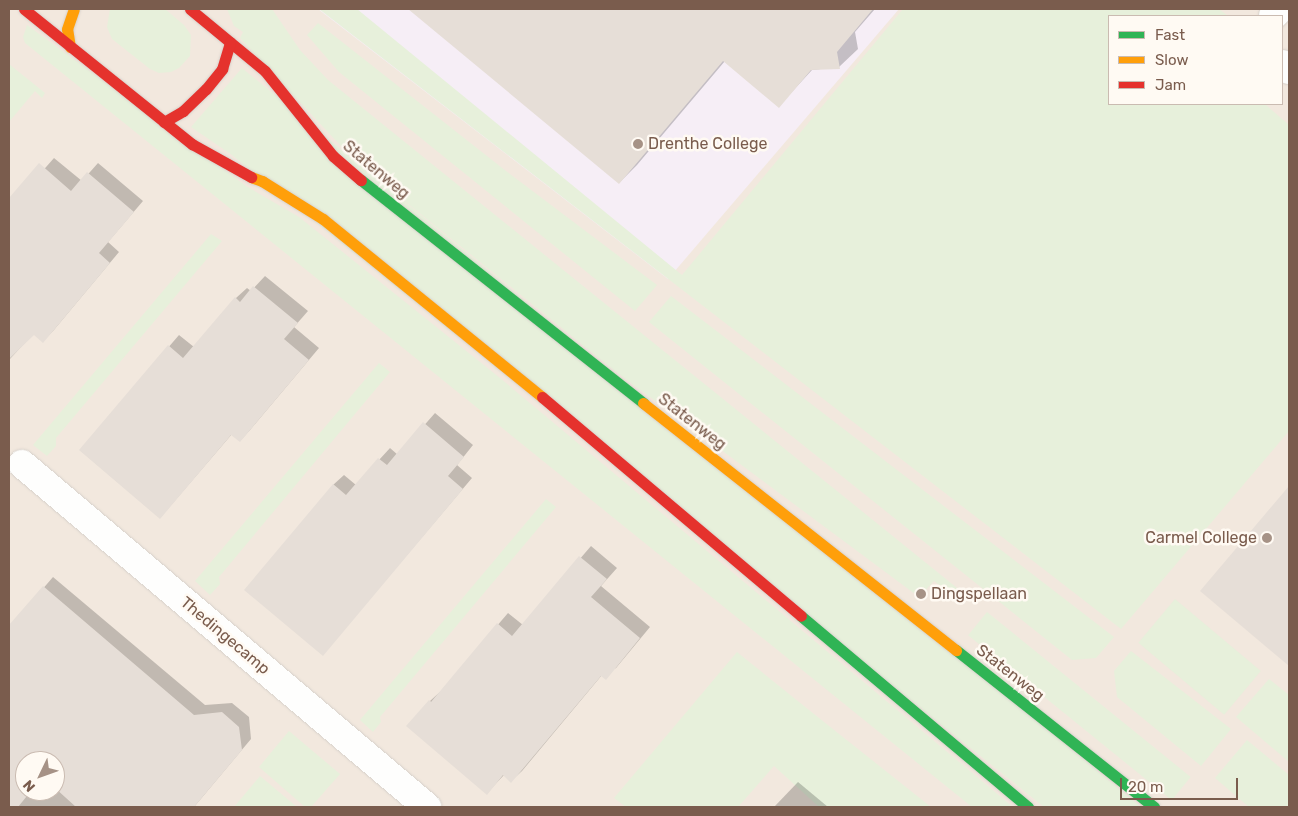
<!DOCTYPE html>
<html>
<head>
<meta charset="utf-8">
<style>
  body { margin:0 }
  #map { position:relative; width:1298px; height:816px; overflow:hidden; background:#f9f5f0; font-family:Rubik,sans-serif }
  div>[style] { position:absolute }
  .residential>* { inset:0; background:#f2e8de }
  .education>* { inset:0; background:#f6eef6 }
  .green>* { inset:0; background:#e7f0db; transform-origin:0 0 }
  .shadow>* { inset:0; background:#0003 }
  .building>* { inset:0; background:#e6ded7 }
  .roads { filter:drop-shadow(0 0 1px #d7d1cb) drop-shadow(0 0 1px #d7d1cb) }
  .street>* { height:28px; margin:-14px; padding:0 14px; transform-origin:14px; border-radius:14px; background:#fefefd }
  .fast>* { height:11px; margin:-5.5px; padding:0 5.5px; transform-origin:5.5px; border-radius:5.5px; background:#30b455 }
  .slow>* { height:11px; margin:-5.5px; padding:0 5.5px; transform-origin:5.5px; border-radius:5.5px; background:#ff9f0a }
  .jam>* { height:11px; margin:-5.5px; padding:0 5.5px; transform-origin:5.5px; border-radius:5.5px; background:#e5322d }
  .dots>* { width:14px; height:14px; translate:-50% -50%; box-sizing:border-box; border:2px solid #fffaf3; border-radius:50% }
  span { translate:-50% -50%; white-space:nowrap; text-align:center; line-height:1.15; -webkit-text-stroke:5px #fffaf3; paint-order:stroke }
  .poi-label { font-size:16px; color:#7a5c4d }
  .left { translate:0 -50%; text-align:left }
  .right { translate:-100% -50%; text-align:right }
  .street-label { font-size:16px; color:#7a5c4d }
  .frame { position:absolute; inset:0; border:10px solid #7a5c4d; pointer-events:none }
  .legend { position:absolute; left:1108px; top:15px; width:175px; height:90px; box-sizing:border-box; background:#fffaf3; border:1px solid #cabbb1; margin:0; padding:6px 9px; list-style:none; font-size:15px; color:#7a5c4d }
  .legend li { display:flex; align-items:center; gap:10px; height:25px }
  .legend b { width:25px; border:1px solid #cabbb1 }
  .north { position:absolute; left:15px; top:751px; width:50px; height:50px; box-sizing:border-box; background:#fffaf3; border:1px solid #cabbb1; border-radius:50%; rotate:228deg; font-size:14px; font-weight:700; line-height:20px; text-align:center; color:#7a5c4d }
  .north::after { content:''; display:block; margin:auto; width:18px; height:22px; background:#a69286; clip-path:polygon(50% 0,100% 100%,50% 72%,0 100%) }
  .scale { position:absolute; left:1120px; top:778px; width:118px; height:22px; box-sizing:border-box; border:2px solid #7a5c4d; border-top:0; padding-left:6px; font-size:15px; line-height:18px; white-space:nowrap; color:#7a5c4d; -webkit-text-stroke:4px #fffaf3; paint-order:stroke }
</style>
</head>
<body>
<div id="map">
  <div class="residential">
    <div style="clip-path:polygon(evenodd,9px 9px,1289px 9px,1289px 807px,9px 807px,9px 9px,1109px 16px,1282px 16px,1282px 104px,1109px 104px,1109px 16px,9px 9px,25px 761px,55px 761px,55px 791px,25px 791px,25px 761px)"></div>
  </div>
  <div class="education">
    <div style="clip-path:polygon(318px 9px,899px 9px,668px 279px)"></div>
  </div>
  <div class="green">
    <div style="clip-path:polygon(110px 9px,165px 9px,184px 25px,191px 35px,190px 56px,179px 68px,171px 72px,159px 73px,150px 69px,112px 39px,107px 27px)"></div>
    <div style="clip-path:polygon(227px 9px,272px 9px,300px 50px,328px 80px,967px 596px,961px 602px,934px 581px,919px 597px,615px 371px,355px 161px,240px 38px,243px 32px,234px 26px)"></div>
    <div style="clip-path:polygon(319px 9px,357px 9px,682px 275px,903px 9px,1219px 9px,1228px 16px,1109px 16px,1109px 104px,1265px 104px,1289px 125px,1289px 431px,1121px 629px)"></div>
    <div style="clip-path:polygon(318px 23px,506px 171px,657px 285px,635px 311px,339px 72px,307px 35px)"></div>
    <div style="clip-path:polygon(27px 25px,246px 186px,299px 217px,500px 378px,1013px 807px,972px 807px,25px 43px,23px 37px)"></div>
    <div style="clip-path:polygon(9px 64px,45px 93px,42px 98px,35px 91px,9px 122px)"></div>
    <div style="clip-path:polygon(242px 68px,1141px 807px,1044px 807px,232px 155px,191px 127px)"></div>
    <div style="clip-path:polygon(211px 234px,222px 241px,56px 438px,56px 446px,47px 456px,33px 445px)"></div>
    <div style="clip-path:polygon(671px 296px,784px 383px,1114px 637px,1096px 658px,1072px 660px,649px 322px)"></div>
    <div style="clip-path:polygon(379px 363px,390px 372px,219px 577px,220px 584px,210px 595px,195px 581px)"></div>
    <div style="clip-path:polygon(546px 499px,556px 507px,380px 717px,381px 722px,373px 732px,360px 720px)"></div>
    <div style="left:1175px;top:599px;width:112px;height:57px;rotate:40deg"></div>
    <div style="left:987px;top:612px;width:262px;height:30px;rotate:39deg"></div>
    <div style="clip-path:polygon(1131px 651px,1231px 729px,1201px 766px,1117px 697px,1114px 671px)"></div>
    <div style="clip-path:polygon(737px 652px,814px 714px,931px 807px,819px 807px,774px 766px,738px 807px,626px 807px,614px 798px)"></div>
    <div style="clip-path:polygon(1269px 679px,1289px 695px,1289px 762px,1236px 717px)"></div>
    <div style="clip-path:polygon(289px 731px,340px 774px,311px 807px,305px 807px,259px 767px)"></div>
    <div style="clip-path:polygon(1247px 740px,1289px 775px,1289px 807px,1249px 807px,1215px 778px)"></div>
    <div style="clip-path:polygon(260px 776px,297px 807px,234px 807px)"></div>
  </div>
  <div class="shadow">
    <div style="clip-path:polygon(411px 9px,875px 9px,855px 32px,858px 49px,839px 67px,812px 70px,779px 106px,725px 61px,637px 165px,619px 183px)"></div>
    <div style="clip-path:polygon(54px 158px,82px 181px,98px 163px,143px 201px,108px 242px,119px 252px,53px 331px,43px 341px,34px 333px,9px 360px,9px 209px)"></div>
    <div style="clip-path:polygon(265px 276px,308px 311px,294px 327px,319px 348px,250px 430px,240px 441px,232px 434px,160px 518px,80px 450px,179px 335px,194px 347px,236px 298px,247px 288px,251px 291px)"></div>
    <div style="clip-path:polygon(435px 413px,473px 445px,457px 465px,472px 478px,323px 654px,333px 485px,344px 475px,356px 485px,390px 448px,398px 455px)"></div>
    <div style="clip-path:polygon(1289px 488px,1289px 664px,1202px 590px)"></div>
    <div style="clip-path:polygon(591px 546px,617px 568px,601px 586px,650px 627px,616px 668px,602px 675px,522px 771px,511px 781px,504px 775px,487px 793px,430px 701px,441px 691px,508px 613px,523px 625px)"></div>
    <div style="clip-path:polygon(evenodd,53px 577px,205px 705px,232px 703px,249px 717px,251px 739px,194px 807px,9px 807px,9px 628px,53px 577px,25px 761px,55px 761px,55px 791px,25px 791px,25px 761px)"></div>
    <div style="clip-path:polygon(798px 782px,828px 807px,774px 807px)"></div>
  </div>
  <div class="building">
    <div style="clip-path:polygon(408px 9px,873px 9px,837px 52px,840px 69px,811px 70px,779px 108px,723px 61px,619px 184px)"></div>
    <div style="clip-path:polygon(39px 163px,71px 191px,87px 172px,134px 212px,99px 253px,110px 263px,43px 343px,34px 335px,9px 359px,9px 198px)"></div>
    <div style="clip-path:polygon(253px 286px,298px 323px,284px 339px,309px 360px,240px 442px,231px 435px,160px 519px,79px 450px,168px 345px,183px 358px,235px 297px,240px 302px)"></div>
    <div style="clip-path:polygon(423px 422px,464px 457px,448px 476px,463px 489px,323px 656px,244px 590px,333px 484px,346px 495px,378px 458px,387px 465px)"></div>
    <div style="clip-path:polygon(1289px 486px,1289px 666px,1200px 591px)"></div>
    <div style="clip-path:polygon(579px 556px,607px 579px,591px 597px,640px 638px,606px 680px,601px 676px,511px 783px,503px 775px,487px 795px,406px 726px,429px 700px,431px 702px,497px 623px,512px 636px)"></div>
    <div style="clip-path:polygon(43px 586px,194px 715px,222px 712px,239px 727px,242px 750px,194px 807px,76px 807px,55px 788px,55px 761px,25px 761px,25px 791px,31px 791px,18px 807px,9px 807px,9px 625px)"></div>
  </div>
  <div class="roads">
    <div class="street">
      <div style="left:1273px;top:16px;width:10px;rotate:-45deg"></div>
      <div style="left:1282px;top:64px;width:9px;rotate:41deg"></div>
      <div style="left:22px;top:464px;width:531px;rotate:40.26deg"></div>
    </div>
    <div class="fast">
      <div style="left:361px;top:180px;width:360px;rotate:38.3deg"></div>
      <div style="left:801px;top:616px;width:297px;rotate:40.1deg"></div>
      <div style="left:956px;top:650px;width:253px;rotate:38.4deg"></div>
    </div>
    <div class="slow">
      <div style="left:70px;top:47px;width:18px;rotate:-99deg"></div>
      <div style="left:67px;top:29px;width:21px;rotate:-71deg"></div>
      <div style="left:251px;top:177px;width:12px;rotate:20deg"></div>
      <div style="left:262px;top:181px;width:72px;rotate:31.9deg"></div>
      <div style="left:323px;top:219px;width:282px;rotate:39.1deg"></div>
      <div style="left:643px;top:403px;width:399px;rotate:38.3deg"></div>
    </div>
    <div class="jam">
      <div style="left:24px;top:9px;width:216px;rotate:38.8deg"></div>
      <div style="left:192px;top:144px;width:68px;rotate:29.2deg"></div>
      <div style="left:190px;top:9px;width:97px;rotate:39.6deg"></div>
      <div style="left:265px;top:71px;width:109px;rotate:51.3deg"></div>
      <div style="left:333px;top:156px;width:37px;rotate:41deg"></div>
      <div style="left:164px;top:122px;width:22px;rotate:-30deg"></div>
      <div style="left:183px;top:111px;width:32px;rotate:-44deg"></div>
      <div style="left:206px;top:89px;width:26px;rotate:-51deg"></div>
      <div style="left:222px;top:69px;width:28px;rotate:-73deg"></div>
      <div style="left:542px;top:397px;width:339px;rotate:40.2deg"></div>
    </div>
  </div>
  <div class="dots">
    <div style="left:638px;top:144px;background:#a69286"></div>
    <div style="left:1267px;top:538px;background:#a69286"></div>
    <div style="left:921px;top:594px;background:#a69286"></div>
  </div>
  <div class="poi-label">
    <span class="left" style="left:648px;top:144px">Drenthe College</span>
    <span class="right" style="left:1257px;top:538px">Carmel College</span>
    <span class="left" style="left:931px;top:594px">Dingspellaan</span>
  </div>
  <div class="street-label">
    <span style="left:376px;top:170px;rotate:40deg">Statenweg</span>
    <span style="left:692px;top:422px;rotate:38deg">Statenweg</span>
    <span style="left:225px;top:636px;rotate:40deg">Thedingecamp</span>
    <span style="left:1010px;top:673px;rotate:38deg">Statenweg</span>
  </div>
  <div class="frame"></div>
  <ul class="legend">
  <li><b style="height:6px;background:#30b455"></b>Fast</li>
  <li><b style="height:6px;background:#ff9f0a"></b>Slow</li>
  <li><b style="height:6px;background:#e5322d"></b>Jam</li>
  </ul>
  <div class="north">N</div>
  <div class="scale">20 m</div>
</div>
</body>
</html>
